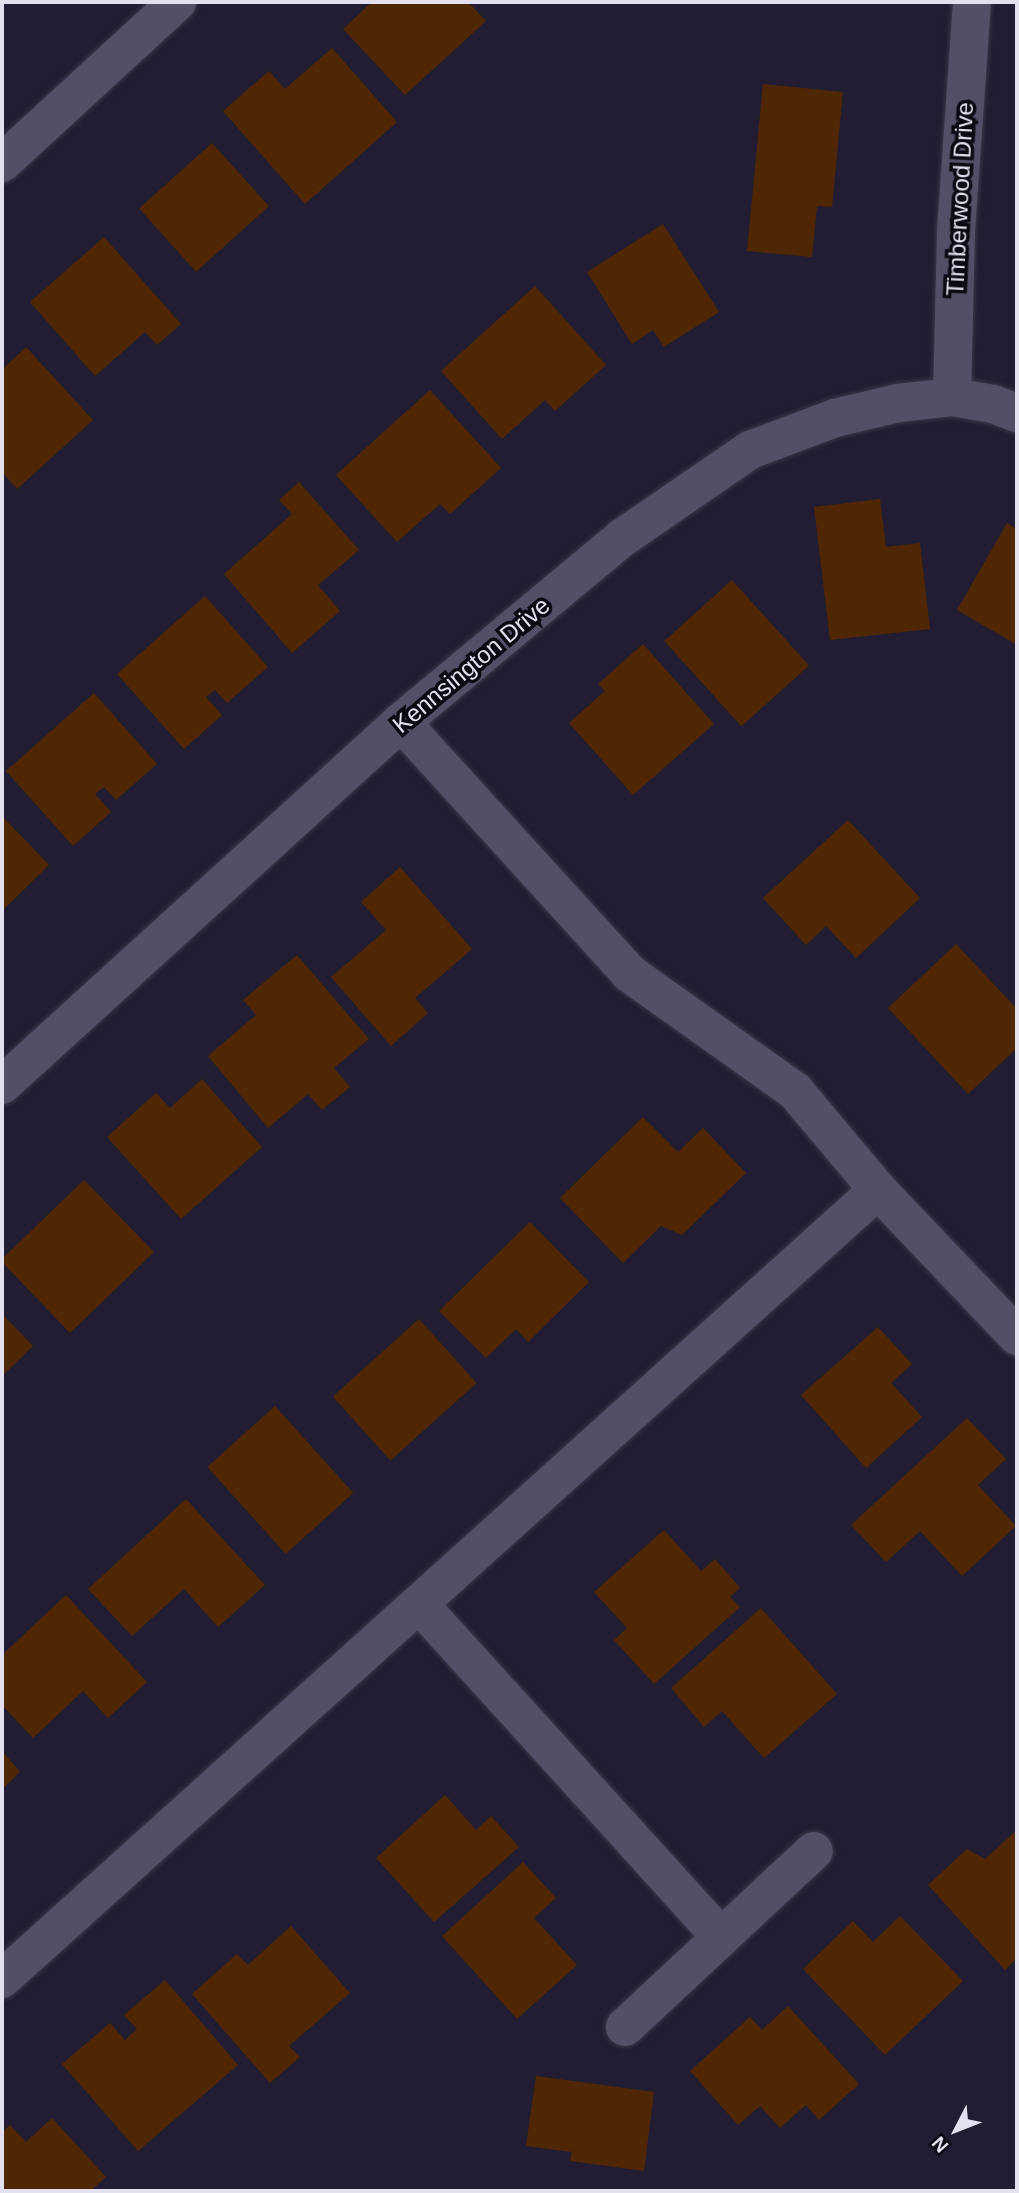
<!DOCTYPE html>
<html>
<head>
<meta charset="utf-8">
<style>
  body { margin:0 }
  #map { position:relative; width:1019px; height:2193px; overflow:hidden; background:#221d32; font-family:Helvetica,sans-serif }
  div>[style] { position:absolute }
  .building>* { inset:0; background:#502704; transform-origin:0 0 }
  .roads { filter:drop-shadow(0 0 2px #3b3748) drop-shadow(0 0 2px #3b3748) }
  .minor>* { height:38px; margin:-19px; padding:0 19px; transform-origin:19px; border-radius:19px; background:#544f67 }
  span { translate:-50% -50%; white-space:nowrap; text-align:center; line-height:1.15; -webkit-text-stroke:7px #0b0912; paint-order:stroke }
  .street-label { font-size:24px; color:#e3e0ef }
  .frame { position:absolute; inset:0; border:4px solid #e3e0ef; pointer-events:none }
  .north { position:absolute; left:921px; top:2095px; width:70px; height:70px; -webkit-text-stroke:5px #0b0912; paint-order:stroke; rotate:228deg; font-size:19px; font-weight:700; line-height:28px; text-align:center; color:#e3e0ef }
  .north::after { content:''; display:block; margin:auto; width:24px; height:32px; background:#e3e0ef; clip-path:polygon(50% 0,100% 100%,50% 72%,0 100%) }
</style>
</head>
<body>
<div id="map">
  <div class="building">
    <div style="clip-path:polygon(372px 2px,468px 2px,486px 21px,405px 95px,343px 29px)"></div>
    <div style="clip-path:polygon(332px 48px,397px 122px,305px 204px,223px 111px,269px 71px,285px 89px)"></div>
    <div style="clip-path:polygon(763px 84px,843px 92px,832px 207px,817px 206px,812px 257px,747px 251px)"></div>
    <div style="left:212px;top:143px;width:85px;height:98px;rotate:48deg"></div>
    <div style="clip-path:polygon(663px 224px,719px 312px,664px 347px,653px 330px,632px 344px,587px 272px)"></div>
    <div style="clip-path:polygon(104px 237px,181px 324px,157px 345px,145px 332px,95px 376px,30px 302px)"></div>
    <div style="clip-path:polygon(535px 286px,606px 365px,555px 411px,545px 400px,502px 439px,441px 371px)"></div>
    <div style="clip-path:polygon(26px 347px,93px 420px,17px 489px,5px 475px,2px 477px,2px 370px)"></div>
    <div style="clip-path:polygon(430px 390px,501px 468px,450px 514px,440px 504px,397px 542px,336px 475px)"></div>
    <div style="clip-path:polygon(299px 482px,359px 550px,318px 585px,340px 611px,292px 653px,224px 574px,292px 514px,279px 500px)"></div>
    <div style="clip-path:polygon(880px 499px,886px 547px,920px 543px,930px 629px,830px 640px,814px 507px)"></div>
    <div style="clip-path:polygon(1007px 523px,1017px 529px,1017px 645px,957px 610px)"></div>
    <div style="left:732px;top:580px;width:115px;height:91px;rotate:48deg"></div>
    <div style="clip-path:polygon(205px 596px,268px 667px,227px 703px,215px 690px,206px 697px,222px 715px,184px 749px,117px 674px)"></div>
    <div style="clip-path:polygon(643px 644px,714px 724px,633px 795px,569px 723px,605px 691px,598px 684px)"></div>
    <div style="clip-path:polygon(94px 693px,157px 764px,116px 800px,104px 787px,95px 794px,111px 812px,73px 846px,6px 771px)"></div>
    <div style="clip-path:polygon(2px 816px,49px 865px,2px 911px)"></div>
    <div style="clip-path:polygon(848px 820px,920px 898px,856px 958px,826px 926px,806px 945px,763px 898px)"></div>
    <div style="clip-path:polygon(400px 867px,472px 949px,415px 998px,428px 1013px,391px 1046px,331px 977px,386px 930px,361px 902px)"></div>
    <div style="clip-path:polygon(956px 944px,1017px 1009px,1017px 1048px,968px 1094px,888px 1008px)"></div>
    <div style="clip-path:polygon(297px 955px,369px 1039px,334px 1068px,350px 1087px,322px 1110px,308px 1094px,268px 1128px,208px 1056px,256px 1015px,243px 1000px)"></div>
    <div style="clip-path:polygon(202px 1079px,262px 1147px,181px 1219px,107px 1137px,156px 1093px,170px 1108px)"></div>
    <div style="clip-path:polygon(643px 1117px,678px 1152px,703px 1128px,746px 1173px,682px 1235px,661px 1226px,623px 1263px,560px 1198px)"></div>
    <div style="clip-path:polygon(84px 1180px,154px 1252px,70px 1333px,2px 1262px,2px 1259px)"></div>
    <div style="clip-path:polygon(530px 1222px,589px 1282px,528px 1342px,516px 1329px,486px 1358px,439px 1311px)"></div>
    <div style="clip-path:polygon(2px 1314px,33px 1346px,2px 1376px)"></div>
    <div style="left:419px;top:1319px;width:86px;height:116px;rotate:48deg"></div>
    <div style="clip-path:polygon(878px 1327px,912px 1364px,891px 1383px,922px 1417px,866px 1468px,801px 1395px)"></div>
    <div style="left:275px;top:1406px;width:117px;height:91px;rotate:48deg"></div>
    <div style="clip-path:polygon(967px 1418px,1006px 1459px,978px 1485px,1016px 1526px,962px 1576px,920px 1531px,886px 1562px,851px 1525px)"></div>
    <div style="clip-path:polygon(186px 1499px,265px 1585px,218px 1627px,184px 1589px,132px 1636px,88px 1589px)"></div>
    <div style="clip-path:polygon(664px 1530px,701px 1571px,715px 1559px,740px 1588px,730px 1597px,740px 1607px,654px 1684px,614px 1640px,627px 1628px,594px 1592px)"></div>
    <div style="clip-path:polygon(66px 1595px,147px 1682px,108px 1718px,83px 1691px,33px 1738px,2px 1705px,2px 1655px)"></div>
    <div style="clip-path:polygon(761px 1608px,837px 1694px,764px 1758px,722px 1711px,704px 1727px,671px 1688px)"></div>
    <div style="clip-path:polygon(2px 1751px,20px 1772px,2px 1789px)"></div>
    <div style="clip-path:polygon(445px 1795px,476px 1830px,491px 1816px,519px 1847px,434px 1922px,376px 1858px)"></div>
    <div style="clip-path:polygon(1017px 1830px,1017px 1958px,1005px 1970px,928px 1885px,967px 1849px,985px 1859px)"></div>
    <div style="clip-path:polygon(523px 1862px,556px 1898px,534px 1918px,577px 1965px,517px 2019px,442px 1936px)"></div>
    <div style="clip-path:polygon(900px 1916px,963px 1981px,885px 2055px,803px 1969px,853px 1921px,873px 1942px)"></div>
    <div style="clip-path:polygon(291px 1926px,350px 1993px,289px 2046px,300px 2057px,270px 2083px,192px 1994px,237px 1954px,248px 1965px)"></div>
    <div style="clip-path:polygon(165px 1980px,238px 2065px,138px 2151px,62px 2064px,110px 2023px,125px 2040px,137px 2029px,124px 2015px)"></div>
    <div style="clip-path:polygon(788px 2006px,859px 2084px,819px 2120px,806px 2105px,780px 2128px,760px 2106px,738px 2125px,690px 2071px,750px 2017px,762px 2030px)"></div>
    <div style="clip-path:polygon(536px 2076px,654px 2092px,644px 2171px,570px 2161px,572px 2152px,526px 2146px)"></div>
    <div style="clip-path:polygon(52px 2118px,106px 2177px,90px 2191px,2px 2191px,2px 2132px,10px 2125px,26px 2142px)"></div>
  </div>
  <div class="roads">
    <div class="minor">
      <div style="left:2px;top:163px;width:238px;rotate:-42.6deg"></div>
      <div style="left:952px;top:397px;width:166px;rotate:-88.6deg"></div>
      <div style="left:956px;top:231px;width:230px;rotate:-86deg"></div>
      <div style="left:401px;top:722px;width:339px;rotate:47.7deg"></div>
      <div style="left:629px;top:973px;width:204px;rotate:35.4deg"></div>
      <div style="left:795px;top:1091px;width:129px;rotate:50deg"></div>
      <div style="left:878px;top:1190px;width:202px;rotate:46.4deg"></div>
      <div style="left:2px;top:1085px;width:539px;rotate:-42.3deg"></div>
      <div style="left:401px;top:722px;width:288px;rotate:-39.8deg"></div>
      <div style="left:622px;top:538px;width:155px;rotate:-34.5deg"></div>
      <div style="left:750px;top:450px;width:91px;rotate:-20.6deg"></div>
      <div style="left:835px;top:418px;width:65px;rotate:-13.4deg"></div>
      <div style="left:898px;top:403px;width:54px;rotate:-6.3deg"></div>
      <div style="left:952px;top:397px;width:42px;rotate:9.7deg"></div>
      <div style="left:993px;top:404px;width:26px;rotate:21deg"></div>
      <div style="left:419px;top:1604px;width:450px;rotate:47.8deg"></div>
      <div style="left:2px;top:1979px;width:1179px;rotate:-42.01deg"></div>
      <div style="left:625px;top:2027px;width:258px;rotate:-43deg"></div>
    </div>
  </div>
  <div class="street-label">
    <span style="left:960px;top:199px;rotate:-87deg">Timberwood Drive</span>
    <span style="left:471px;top:665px;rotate:-40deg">Kennsington Drive</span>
  </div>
  <div class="frame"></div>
  <div class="north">N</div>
</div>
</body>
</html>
